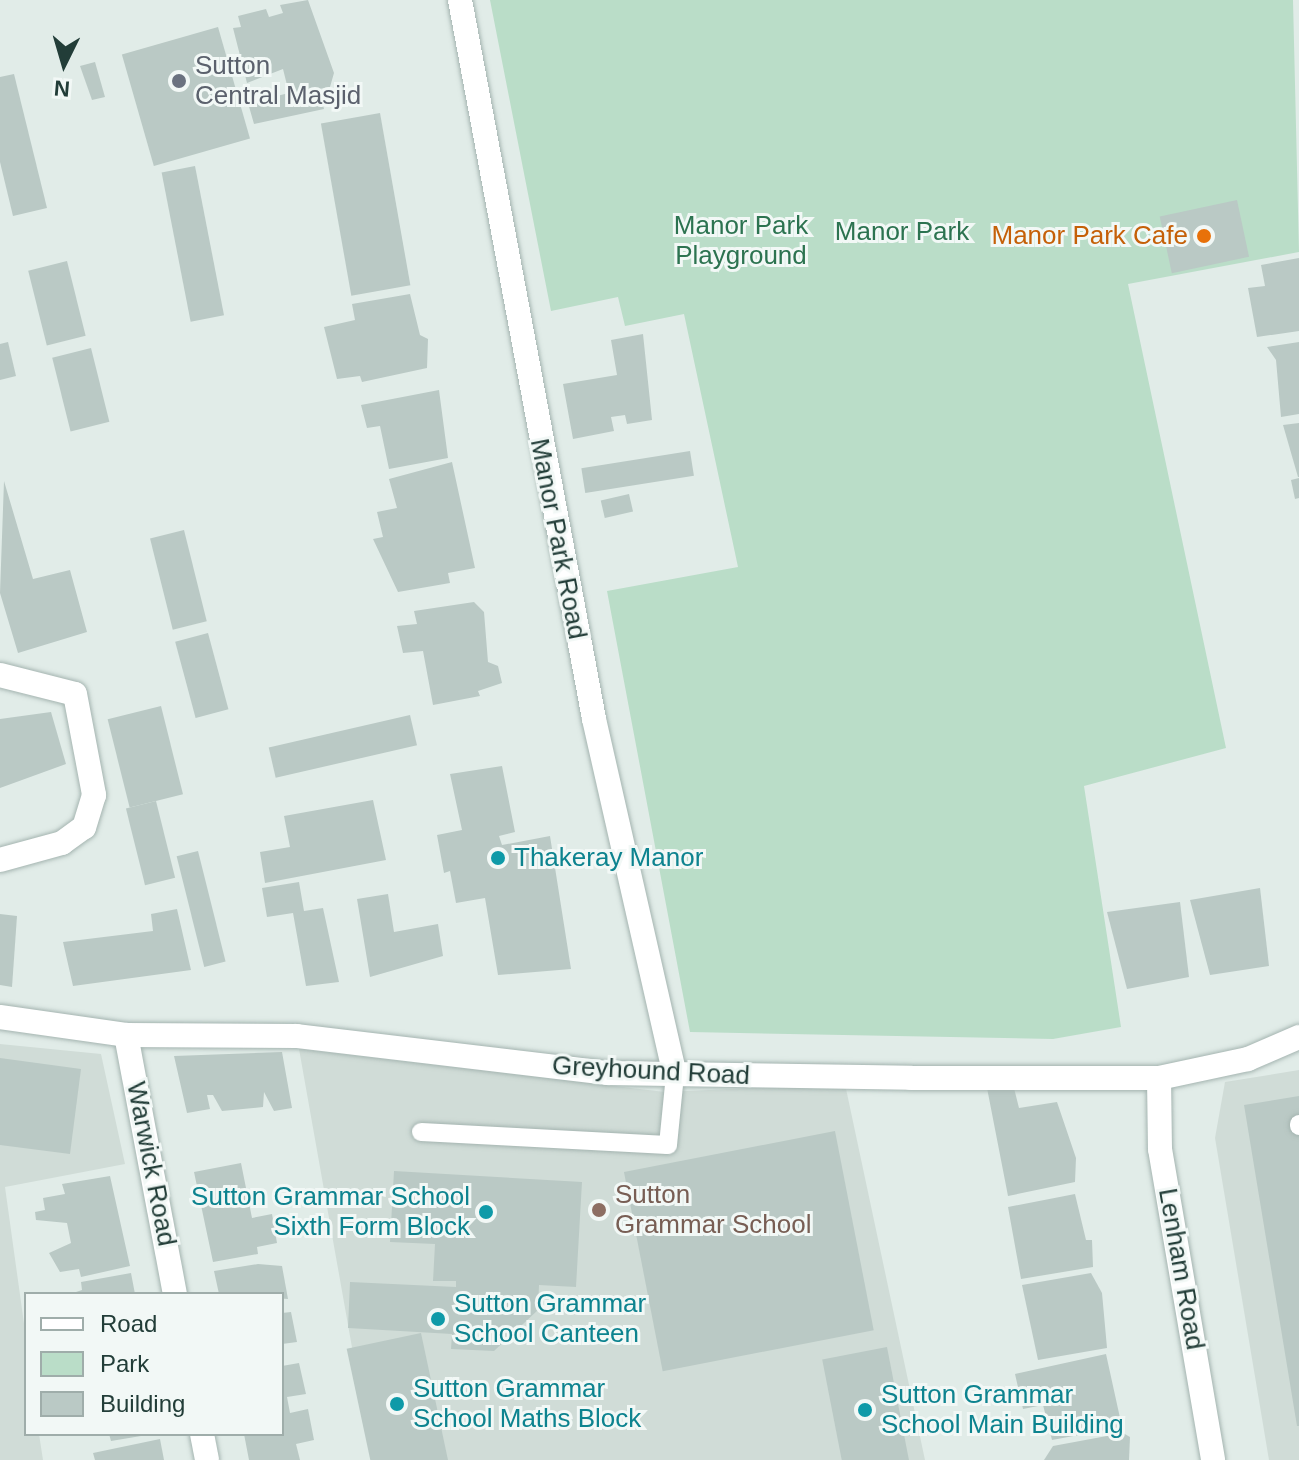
<!DOCTYPE html>
<html>
<head>
<meta charset="utf-8">
<style>
  body { margin:0 }
  #map { position:relative; width:1299px; height:1460px; overflow:hidden; background:#e1ece8; font-family:Arial,sans-serif }
  div>[style] { position:absolute }
  .built>* { inset:0; background:#d0dcd7 }
  .green>* { inset:0; background:#baddc8 }
  .building>* { inset:0; background:#bac9c5; transform-origin:0 0 }
  .roads { filter:drop-shadow(0 0 2px #a4b4b0) drop-shadow(0 0 2px #a4b4b0) }
  .lane>* { height:18px; margin:-9px; padding:0 9px; transform-origin:9px; border-radius:9px; background:#fff }
  .street>* { height:24px; margin:-12px; padding:0 12px; transform-origin:12px; border-radius:12px; background:#fff }
  .dots>* { width:22px; height:22px; translate:-50% -50%; box-sizing:border-box; border:4px solid #f2f8f6; border-radius:50% }
  span { translate:-50% -50%; white-space:nowrap; text-align:center; line-height:1.15; -webkit-text-stroke:6px #f2f8f6; paint-order:stroke }
  .worship-label { font-size:26px; color:#5b616d }
  .left { translate:0 -50%; text-align:left }
  .park-label { font-size:26px; color:#2c7350 }
  .food-label { font-size:26px; color:#c56008 }
  .right { translate:-100% -50%; text-align:right }
  .street-label { font-size:26px; color:#223d38 }
  .culture-label { font-size:26px; color:#0d838f }
  .education-label { font-size:26px; color:#785e54 }
  .legend { position:absolute; left:24px; top:1292px; width:260px; height:144px; box-sizing:border-box; background:#f2f8f6; border:2px solid #9fadaa; margin:0; padding:10px 14px; list-style:none; font-size:24px; color:#223d38 }
  .legend li { display:flex; align-items:center; gap:16px; height:40px }
  .legend b { width:40px; border:2px solid #9fadaa }
  .north { position:absolute; left:24px; top:24px; width:80px; height:80px; -webkit-text-stroke:6px #f2f8f6; paint-order:stroke; rotate:185deg; font-size:22px; font-weight:700; line-height:32px; text-align:center; color:#223d38 }
  .north::after { content:''; display:block; margin:auto; width:28px; height:36px; background:#223d38; clip-path:polygon(50% 0,100% 100%,50% 72%,0 100%) }
</style>
</head>
<body>
<div id="map">
  <div class="built">
    <div style="clip-path:polygon(0 1044px,101px 1054px,125px 1164px,5px 1187px,26px 1338px,26px 1434px,39px 1434px,43px 1460px,0 1460px)"></div>
    <div style="clip-path:polygon(299px 1049px,665px 1092px,845px 1084px,925px 1460px,372px 1460px)"></div>
    <div style="clip-path:polygon(1299px 1070px,1299px 1460px,1269px 1460px,1215px 1138px,1225px 1082px)"></div>
  </div>
  <div class="green">
    <div style="clip-path:polygon(490px 0,1293px 0,1299px 252px,1128px 284px,1226px 748px,1084px 786px,1121px 1027px,1053px 1039px,690px 1032px,607px 591px,738px 567px,684px 314px,625px 326px,618px 297px,551px 311px)"></div>
  </div>
  <div class="building">
    <div style="clip-path:polygon(308px 0,334px 73px,330px 87px,319px 89px,324px 109px,254px 124px,248px 103px,289px 93px,283px 69px,247px 83px,233px 28px,241px 27px,238px 16px,266px 9px,269px 17px,283px 13px,280px 5px)"></div>
    <div style="left:218px;top:27px;width:116px;height:100px;rotate:74deg"></div>
    <div style="clip-path:polygon(95px 62px,105px 97px,92px 100px,80px 66px)"></div>
    <div style="clip-path:polygon(14px 74px,47px 208px,13px 216px,0 162px,0 77px)"></div>
    <div style="left:380px;top:113px;width:175px;height:60px;rotate:80deg"></div>
    <div style="left:195px;top:166px;width:152px;height:34px;rotate:79deg"></div>
    <div style="left:1237px;top:200px;width:58px;height:79px;rotate:78deg"></div>
    <div style="clip-path:polygon(1299px 258px,1299px 331px,1257px 337px,1248px 288px,1265px 286px,1261px 265px)"></div>
    <div style="left:67px;top:261px;width:77px;height:40px;rotate:76deg"></div>
    <div style="clip-path:polygon(410px 294px,420px 335px,428px 339px,427px 368px,362px 382px,360px 376px,337px 379px,324px 327px,355px 320px,352px 304px)"></div>
    <div style="clip-path:polygon(643px 334px,652px 420px,627px 424px,625px 415px,611px 417px,614px 431px,573px 439px,563px 384px,617px 375px,611px 340px)"></div>
    <div style="clip-path:polygon(8px 342px,16px 376px,0 380px,0 344px)"></div>
    <div style="clip-path:polygon(1299px 342px,1299px 414px,1281px 417px,1276px 360px,1267px 347px)"></div>
    <div style="left:91px;top:348px;width:76px;height:40px;rotate:76deg"></div>
    <div style="clip-path:polygon(439px 390px,448px 458px,389px 469px,380px 426px,367px 428px,361px 405px)"></div>
    <div style="clip-path:polygon(1299px 423px,1299px 477px,1298px 477px,1283px 425px)"></div>
    <div style="left:690px;top:451px;width:25px;height:110px;rotate:81deg"></div>
    <div style="clip-path:polygon(452px 462px,475px 568px,448px 573px,450px 583px,398px 592px,373px 539px,383px 537px,377px 512px,397px 508px,389px 479px)"></div>
    <div style="clip-path:polygon(1299px 478px,1299px 498px,1295px 499px,1291px 480px)"></div>
    <div style="clip-path:polygon(4px 481px,33px 579px,70px 570px,87px 632px,18px 653px,0 593px)"></div>
    <div style="left:629px;top:494px;width:18px;height:29px;rotate:77deg"></div>
    <div style="left:184px;top:530px;width:94px;height:35px;rotate:76deg"></div>
    <div style="clip-path:polygon(474px 602px,484px 612px,488px 662px,498px 666px,502px 683px,478px 691px,480px 696px,433px 705px,423px 651px,403px 653px,397px 626px,417px 624px,414px 611px)"></div>
    <div style="left:208px;top:633px;width:79px;height:34px;rotate:75deg"></div>
    <div style="left:161px;top:706px;width:91px;height:55px;rotate:76deg"></div>
    <div style="clip-path:polygon(51px 712px,66px 764px,0 788px,0 719px)"></div>
    <div style="left:410px;top:715px;width:31px;height:145px;rotate:77deg"></div>
    <div style="clip-path:polygon(502px 766px,515px 832px,499px 836px,502px 845px,550px 836px,571px 969px,498px 975px,485px 898px,456px 903px,450px 871px,444px 873px,437px 835px,462px 830px,450px 774px)"></div>
    <div style="clip-path:polygon(373px 800px,386px 860px,265px 883px,260px 852px,290px 847px,284px 816px)"></div>
    <div style="left:156px;top:801px;width:79px;height:31px;rotate:76deg"></div>
    <div style="left:198px;top:851px;width:114px;height:22px;rotate:76deg"></div>
    <div style="clip-path:polygon(299px 882px,304px 911px,323px 908px,339px 982px,306px 986px,293px 913px,267px 917px,262px 888px)"></div>
    <div style="clip-path:polygon(1260px 888px,1269px 966px,1210px 975px,1190px 900px)"></div>
    <div style="clip-path:polygon(388px 894px,394px 932px,438px 924px,443px 956px,370px 977px,357px 899px)"></div>
    <div style="clip-path:polygon(1180px 902px,1189px 977px,1127px 989px,1107px 912px)"></div>
    <div style="clip-path:polygon(177px 909px,191px 970px,73px 986px,63px 942px,153px 931px,151px 914px)"></div>
    <div style="clip-path:polygon(0 914px,17px 916px,12px 987px,0 985px)"></div>
    <div style="clip-path:polygon(282px 1052px,292px 1108px,274px 1111px,264px 1092px,263px 1107px,222px 1111px,213px 1095px,207px 1095px,210px 1109px,187px 1113px,174px 1056px)"></div>
    <div style="clip-path:polygon(0 1058px,81px 1069px,70px 1154px,0 1145px)"></div>
    <div style="clip-path:polygon(987px 1088px,1014px 1088px,1019px 1108px,1057px 1102px,1076px 1158px,1075px 1182px,1008px 1196px)"></div>
    <div style="clip-path:polygon(1299px 1096px,1299px 1426px,1297px 1426px,1244px 1105px)"></div>
    <div style="left:835px;top:1131px;width:203px;height:215px;rotate:79deg"></div>
    <div style="clip-path:polygon(241px 1163px,252px 1218px,272px 1214px,277px 1243px,257px 1247px,258px 1254px,213px 1262px,194px 1172px)"></div>
    <div style="clip-path:polygon(394px 1171px,582px 1182px,576px 1287px,539px 1285px,538px 1310px,494px 1351px,451px 1349px,452px 1334px,348px 1328px,350px 1282px,456px 1287px,456px 1281px,433px 1281px,435px 1244px,390px 1242px)"></div>
    <div style="clip-path:polygon(110px 1176px,130px 1266px,81px 1277px,79px 1269px,60px 1272px,49px 1253px,71px 1243px,67px 1223px,36px 1220px,35px 1212px,45px 1210px,43px 1198px,65px 1194px,62px 1184px)"></div>
    <div style="clip-path:polygon(1075px 1194px,1086px 1240px,1092px 1240px,1093px 1267px,1021px 1279px,1008px 1207px)"></div>
    <div style="clip-path:polygon(258px 1264px,282px 1266px,288px 1299px,219px 1294px,214px 1271px)"></div>
    <div style="clip-path:polygon(131px 1273px,135px 1294px,70px 1294px,82px 1290px,81px 1282px)"></div>
    <div style="clip-path:polygon(1091px 1273px,1102px 1293px,1107px 1348px,1038px 1360px,1022px 1285px)"></div>
    <div style="clip-path:polygon(291px 1312px,297px 1342px,282px 1344px,282px 1313px)"></div>
    <div style="left:421px;top:1333px;width:130px;height:76px;rotate:78deg"></div>
    <div style="left:887px;top:1347px;width:115px;height:66px;rotate:79deg"></div>
    <div style="clip-path:polygon(1106px 1354px,1122px 1427px,1052px 1440px,1043px 1405px,1023px 1409px,1015px 1374px)"></div>
    <div style="clip-path:polygon(299px 1363px,306px 1394px,287px 1397px,290px 1413px,308px 1409px,314px 1440px,296px 1444px,300px 1460px,249px 1460px,244px 1434px,282px 1434px,282px 1366px)"></div>
    <div style="clip-path:polygon(1123px 1433px,1130px 1437px,1129px 1460px,1044px 1460px,1053px 1446px)"></div>
    <div style="clip-path:polygon(109px 1434px,141px 1434px,141px 1436px,111px 1441px)"></div>
    <div style="clip-path:polygon(160px 1439px,164px 1460px,95px 1460px,93px 1453px)"></div>
  </div>
  <div class="roads">
    <div class="lane">
      <div style="left:1299px;top:1124px;width:2px;rotate:90deg"></div>
      <div style="left:421px;top:1132px;width:247px;rotate:3deg"></div>
      <div style="left:668px;top:1145px;width:70px;rotate:-84.3deg"></div>
    </div>
    <div class="street">
      <div style="left:460px;top:0;width:731px;rotate:79.44deg"></div>
      <div style="left:594px;top:719px;width:365px;rotate:77.2deg"></div>
      <div style="left:0;top:675px;width:77px;rotate:14.2deg"></div>
      <div style="left:75px;top:694px;width:103px;rotate:79.3deg"></div>
      <div style="left:94px;top:795px;width:34px;rotate:107deg"></div>
      <div style="left:84px;top:827px;width:27px;rotate:144deg"></div>
      <div style="left:62px;top:843px;width:64px;rotate:164.7deg"></div>
      <div style="left:0;top:1017px;width:127px;rotate:8.1deg"></div>
      <div style="left:126px;top:1035px;width:171px;rotate:0.3deg"></div>
      <div style="left:297px;top:1036px;width:312px;rotate:6.8deg"></div>
      <div style="left:607px;top:1073px;width:304px;rotate:0.9deg"></div>
      <div style="left:911px;top:1078px;width:248px"></div>
      <div style="left:1159px;top:1078px;width:91px;rotate:-12.1deg"></div>
      <div style="left:1248px;top:1059px;width:56px;rotate:-23.3deg"></div>
      <div style="left:126px;top:1035px;width:264px;rotate:79.3deg"></div>
      <div style="left:1159px;top:1078px;width:71px;rotate:89.2deg"></div>
      <div style="left:1160px;top:1149px;width:315px;rotate:80.3deg"></div>
      <div style="left:202px;top:1434px;width:26px;rotate:79deg"></div>
    </div>
  </div>
  <div class="dots">
    <div style="left:179px;top:81px;background:#6b7280"></div>
    <div style="left:1204px;top:236px;background:#e8710a"></div>
    <div style="left:498px;top:858px;background:#0f9aa8"></div>
    <div style="left:599px;top:1210px;background:#8d6e63"></div>
    <div style="left:486px;top:1212px;background:#0f9aa8"></div>
    <div style="left:438px;top:1319px;background:#0f9aa8"></div>
    <div style="left:397px;top:1404px;background:#0f9aa8"></div>
    <div style="left:865px;top:1410px;background:#0f9aa8"></div>
  </div>
  <div class="worship-label">
    <span class="left" style="left:195px;top:81px">Sutton<br>Central Masjid</span>
  </div>
  <div class="park-label">
    <span style="left:741px;top:241px">Manor Park<br>Playground</span>
    <span style="left:902px;top:232px">Manor Park</span>
  </div>
  <div class="food-label">
    <span class="right" style="left:1188px;top:236px">Manor Park Cafe</span>
  </div>
  <div class="street-label">
    <span style="left:558px;top:539px;rotate:79deg">Manor Park Road</span>
    <span style="left:651px;top:1071px;rotate:3deg">Greyhound Road</span>
    <span style="left:151px;top:1164px;rotate:79deg">Warwick Road</span>
    <span style="left:1181px;top:1269px;rotate:80deg">Lenham Road</span>
  </div>
  <div class="culture-label">
    <span class="left" style="left:514px;top:858px">Thakeray Manor</span>
    <span class="right" style="left:470px;top:1212px">Sutton Grammar School<br>Sixth Form Block</span>
    <span class="left" style="left:454px;top:1319px">Sutton Grammar<br>School Canteen</span>
    <span class="left" style="left:413px;top:1404px">Sutton Grammar<br>School Maths Block</span>
    <span class="left" style="left:881px;top:1410px">Sutton Grammar<br>School Main Building</span>
  </div>
  <div class="education-label">
    <span class="left" style="left:615px;top:1210px">Sutton<br>Grammar School</span>
  </div>
  <ul class="legend">
  <li><b style="height:10px;background:#fff"></b>Road</li>
  <li><b style="height:22px;background:#baddc8"></b>Park</li>
  <li><b style="height:22px;background:#bac9c5"></b>Building</li>
  </ul>
  <div class="north">N</div>
</div>
</body>
</html>
